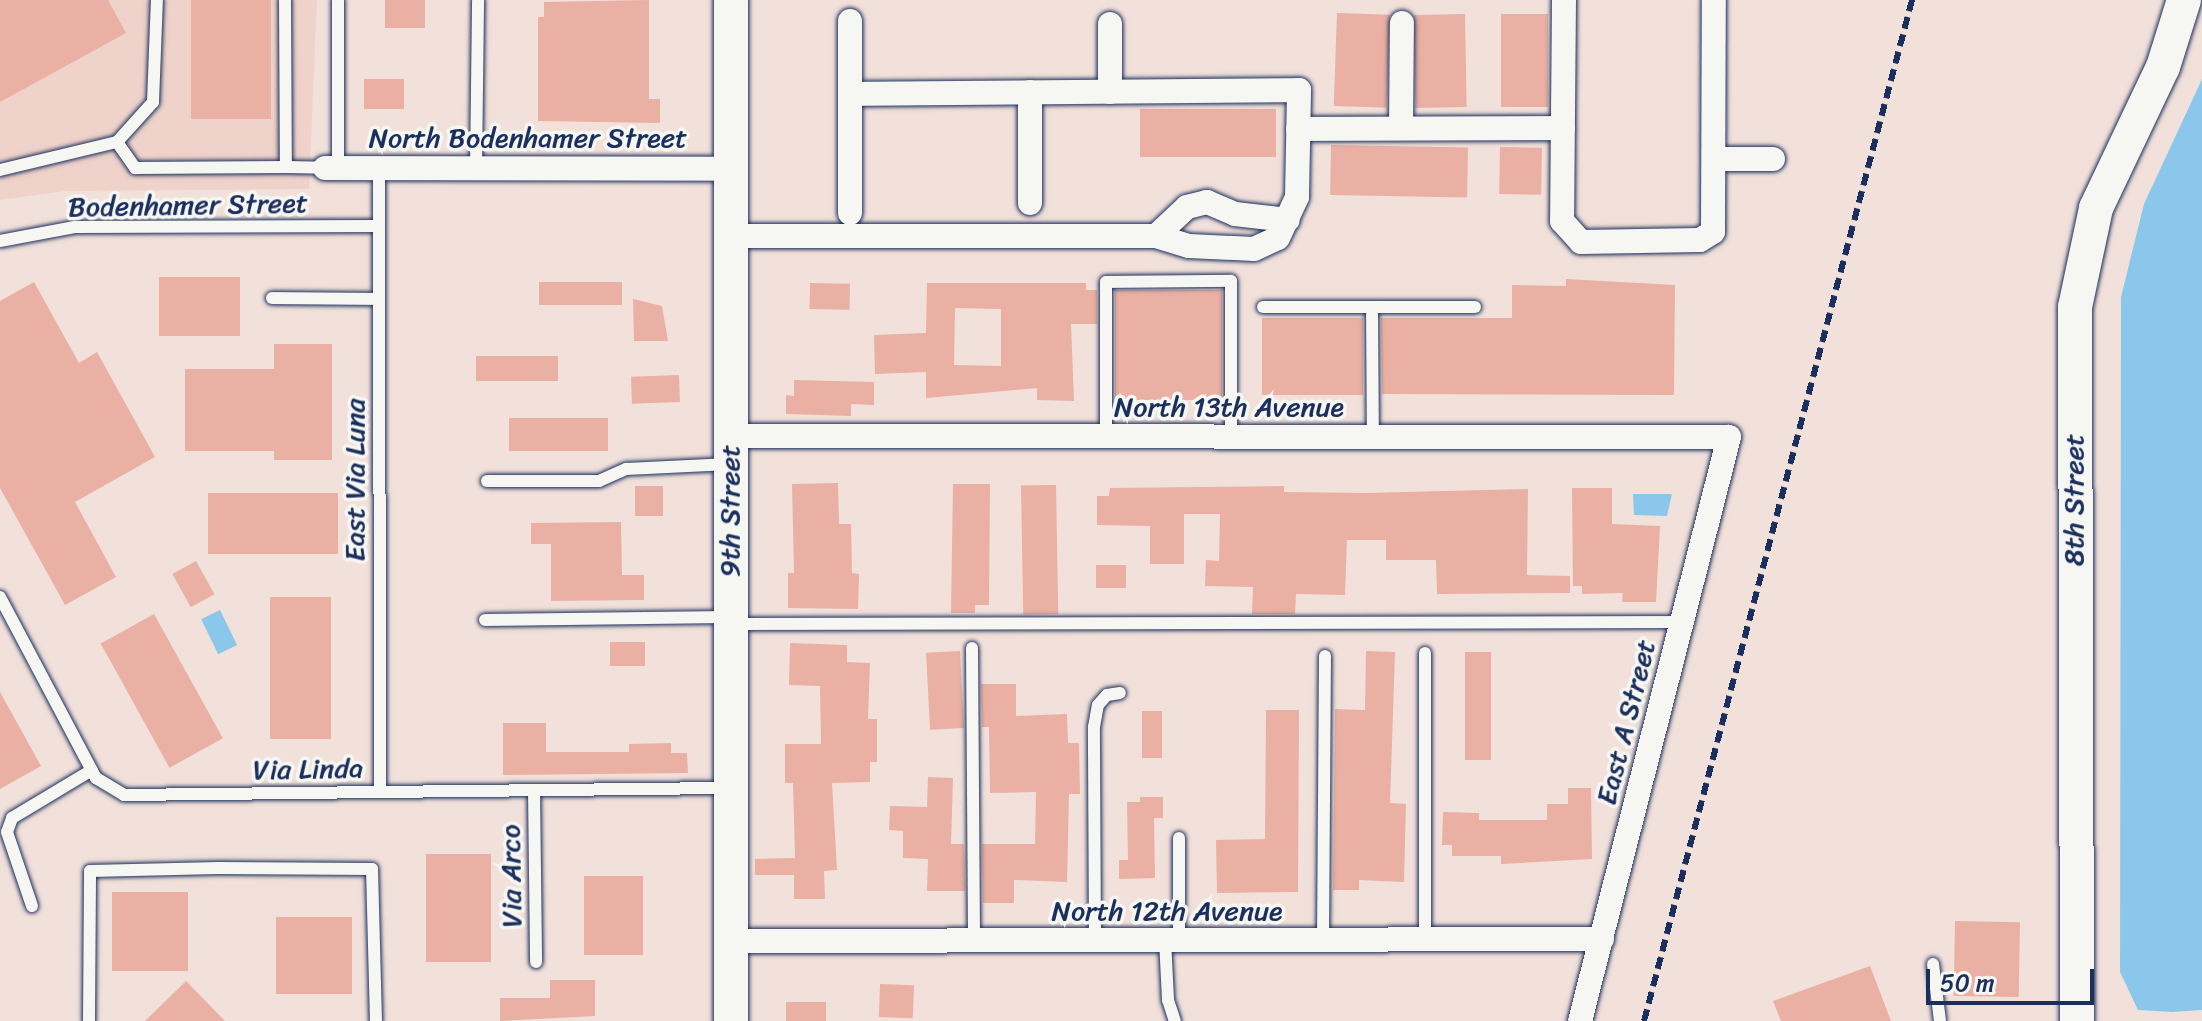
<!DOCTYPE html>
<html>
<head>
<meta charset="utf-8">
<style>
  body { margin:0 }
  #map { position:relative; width:2202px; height:1021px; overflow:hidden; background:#f2e1da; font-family:Sriracha,sans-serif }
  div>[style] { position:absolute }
  .built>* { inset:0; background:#efd2ca }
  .water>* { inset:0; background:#8bc7eb; transform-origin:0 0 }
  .building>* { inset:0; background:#e9b0a3; transform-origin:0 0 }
  .roads { filter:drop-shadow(0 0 2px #1b2f5e) drop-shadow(0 0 2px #1b2f5e) }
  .lane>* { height:12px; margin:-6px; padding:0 6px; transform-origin:6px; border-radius:6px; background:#f6f6f2 }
  .street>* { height:24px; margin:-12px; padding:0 12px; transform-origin:12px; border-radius:12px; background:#f6f6f2 }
  .secondary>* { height:34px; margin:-17px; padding:0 17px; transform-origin:17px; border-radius:17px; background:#f6f6f2 }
  .rail>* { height:6px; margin-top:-3px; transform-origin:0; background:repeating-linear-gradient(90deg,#1b2f5e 0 12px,transparent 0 18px) }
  span { translate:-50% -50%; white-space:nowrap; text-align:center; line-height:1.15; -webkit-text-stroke:7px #f6f6f2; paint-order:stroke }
  .street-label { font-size:28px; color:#1b2f5e }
  .scale { position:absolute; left:1926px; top:969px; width:168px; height:36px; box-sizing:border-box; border:4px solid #1b2f5e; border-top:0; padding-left:10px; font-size:24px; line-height:28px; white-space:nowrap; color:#1b2f5e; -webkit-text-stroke:6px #f6f6f2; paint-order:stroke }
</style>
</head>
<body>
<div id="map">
  <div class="built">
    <div style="clip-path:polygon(0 0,317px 0,309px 189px,65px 191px,0 200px)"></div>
  </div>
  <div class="water">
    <div style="clip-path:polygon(2202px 79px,2202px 1010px,2172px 1012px,2138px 1010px,2120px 972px,2121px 297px,2144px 204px)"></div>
    <div style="clip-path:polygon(1633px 494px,1672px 494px,1667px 516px,1634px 515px)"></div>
    <div style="left:220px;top:610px;width:39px;height:21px;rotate:64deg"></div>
  </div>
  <div class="building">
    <div style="clip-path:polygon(0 0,108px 0,126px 33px,0 102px)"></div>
    <div style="left:191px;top:0;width:80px;height:119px"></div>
    <div style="left:385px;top:0;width:40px;height:28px"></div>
    <div style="clip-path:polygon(649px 0,649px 99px,660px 99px,660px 123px,538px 121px,538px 17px,544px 17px,544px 2px)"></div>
    <div style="left:1337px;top:13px;width:53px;height:93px;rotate:2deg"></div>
    <div style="left:1465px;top:14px;width:93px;height:51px;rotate:89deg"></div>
    <div style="left:1501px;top:14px;width:47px;height:93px"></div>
    <div style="left:364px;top:79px;width:40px;height:30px"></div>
    <div style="left:1276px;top:109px;width:48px;height:136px;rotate:90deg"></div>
    <div style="left:1331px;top:145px;width:137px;height:50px;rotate:1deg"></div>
    <div style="left:1500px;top:147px;width:42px;height:47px;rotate:1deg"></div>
    <div style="left:159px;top:277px;width:81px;height:59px"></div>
    <div style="clip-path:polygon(1566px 279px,1675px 285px,1674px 395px,1382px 394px,1381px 318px,1512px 318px,1512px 285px,1566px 286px)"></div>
    <div style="clip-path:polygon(34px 282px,79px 363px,97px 352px,155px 457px,75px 502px,116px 577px,65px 605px,0 488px,0 301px)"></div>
    <div style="left:622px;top:282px;width:23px;height:83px;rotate:90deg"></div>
    <div style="left:810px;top:283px;width:40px;height:26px;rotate:1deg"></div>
    <div style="clip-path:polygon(evenodd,927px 283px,1086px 283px,1086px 290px,1097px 290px,1097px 324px,1071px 324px,1074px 401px,1037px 400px,1037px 388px,926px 398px,926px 372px,875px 374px,874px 335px,926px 333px,927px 283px,955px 308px,1001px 309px,1001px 366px,954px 365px,955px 308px)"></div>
    <div style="left:1222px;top:290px;width:110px;height:107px;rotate:90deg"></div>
    <div style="clip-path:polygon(633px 299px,662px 306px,668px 341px,634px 341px)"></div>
    <div style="left:1262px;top:318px;width:101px;height:77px"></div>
    <div style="clip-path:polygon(274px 344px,332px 344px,332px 460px,274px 460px,274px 451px,185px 451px,185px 369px,274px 369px)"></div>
    <div style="left:476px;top:356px;width:82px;height:25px"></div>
    <div style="left:679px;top:375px;width:27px;height:48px;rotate:88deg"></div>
    <div style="clip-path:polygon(794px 380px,874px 382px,874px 405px,851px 404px,851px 416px,786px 414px,786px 395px,794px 396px)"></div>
    <div style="left:509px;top:418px;width:99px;height:33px"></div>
    <div style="clip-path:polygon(838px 483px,839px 524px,851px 524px,852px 573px,859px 574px,858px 609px,788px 608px,788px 573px,794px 573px,792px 484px)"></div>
    <div style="clip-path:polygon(953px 484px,990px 484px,989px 605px,975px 605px,975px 613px,951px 613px)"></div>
    <div style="left:1056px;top:485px;width:129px;height:35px;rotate:89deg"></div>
    <div style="left:635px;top:486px;width:28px;height:30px"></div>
    <div style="clip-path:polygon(1284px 486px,1284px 492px,1366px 493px,1528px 489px,1527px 575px,1570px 576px,1570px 593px,1437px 594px,1436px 560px,1386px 560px,1386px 540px,1347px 540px,1345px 595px,1296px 594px,1295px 614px,1252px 614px,1253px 587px,1205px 586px,1206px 560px,1219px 561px,1220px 514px,1184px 514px,1184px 564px,1150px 564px,1150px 526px,1097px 525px,1097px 496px,1109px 496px,1110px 488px)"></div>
    <div style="clip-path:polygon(1572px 488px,1612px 488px,1612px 524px,1660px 526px,1656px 602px,1622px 602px,1623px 593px,1582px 594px,1582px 586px,1573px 586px)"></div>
    <div style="left:338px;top:493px;width:61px;height:130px;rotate:90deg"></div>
    <div style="clip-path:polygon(621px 522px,622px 575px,644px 575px,644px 600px,551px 601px,551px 544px,531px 544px,531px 523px)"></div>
    <div style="left:196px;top:561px;width:38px;height:27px;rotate:61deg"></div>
    <div style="left:1096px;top:565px;width:30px;height:23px"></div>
    <div style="left:270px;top:597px;width:61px;height:142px"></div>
    <div style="left:154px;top:614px;width:142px;height:61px;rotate:61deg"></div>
    <div style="left:610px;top:642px;width:35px;height:24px"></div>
    <div style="clip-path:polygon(790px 643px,847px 645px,847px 662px,870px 663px,868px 719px,877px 719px,877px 762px,870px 762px,870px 782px,832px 783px,837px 870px,824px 871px,825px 899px,794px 899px,794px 875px,755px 875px,755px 859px,795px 858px,793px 783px,785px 783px,785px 744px,821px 744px,820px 686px,789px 685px)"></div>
    <div style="left:960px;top:651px;width:77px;height:34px;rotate:87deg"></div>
    <div style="clip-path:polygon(1366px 651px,1395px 652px,1390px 803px,1406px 804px,1404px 882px,1359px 880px,1359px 890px,1333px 890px,1335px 709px,1365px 710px)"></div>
    <div style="left:1465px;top:652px;width:26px;height:108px"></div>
    <div style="clip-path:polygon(981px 684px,1016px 684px,1016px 716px,1067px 714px,1068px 743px,1079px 743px,1080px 794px,1069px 794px,1067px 882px,1014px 880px,1014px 903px,983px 903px,982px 844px,1035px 844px,1036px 792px,990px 793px,989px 727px,982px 727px)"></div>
    <div style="clip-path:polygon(0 692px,41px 766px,0 789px)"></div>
    <div style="clip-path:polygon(1266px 710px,1299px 710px,1298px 892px,1217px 893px,1216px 840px,1265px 839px)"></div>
    <div style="left:1142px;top:711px;width:20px;height:47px"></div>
    <div style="clip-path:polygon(503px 723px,546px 723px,546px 752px,629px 752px,629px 744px,671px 743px,671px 753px,687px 753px,688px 773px,503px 775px)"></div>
    <div style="clip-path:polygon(928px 777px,953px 778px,951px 844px,964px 844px,965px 891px,927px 891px,928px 859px,903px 858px,903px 831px,889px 830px,890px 806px,927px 807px)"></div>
    <div style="clip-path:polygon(1568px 788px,1591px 788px,1592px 859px,1501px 864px,1501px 856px,1452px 856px,1452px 845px,1442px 845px,1443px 812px,1479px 813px,1479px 820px,1547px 820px,1547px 804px,1568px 804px)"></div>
    <div style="clip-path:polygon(1140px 797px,1163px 797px,1163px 818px,1154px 818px,1155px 878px,1119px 879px,1119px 860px,1128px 860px,1127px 802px,1140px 802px)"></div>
    <div style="left:426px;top:854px;width:65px;height:108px"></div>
    <div style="left:584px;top:876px;width:59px;height:79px"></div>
    <div style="left:112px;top:892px;width:76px;height:79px"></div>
    <div style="left:276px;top:917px;width:76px;height:77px"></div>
    <div style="left:1955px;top:921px;width:65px;height:75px;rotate:1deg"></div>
    <div style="clip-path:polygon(1870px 966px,1891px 1021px,1781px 1021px,1773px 1001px)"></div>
    <div style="clip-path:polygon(550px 980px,595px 980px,595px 1016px,500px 1021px,500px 998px,550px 998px)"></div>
    <div style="clip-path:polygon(186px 981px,225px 1021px,145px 1021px)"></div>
    <div style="left:880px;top:984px;width:34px;height:33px;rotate:2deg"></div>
    <div style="left:826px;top:1002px;width:19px;height:40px;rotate:90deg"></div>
  </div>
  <div class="roads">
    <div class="lane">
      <div style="left:285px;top:0;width:167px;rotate:89.7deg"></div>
      <div style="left:286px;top:167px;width:39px;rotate:1deg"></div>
      <div style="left:117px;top:142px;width:32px;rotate:55deg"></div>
      <div style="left:135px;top:168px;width:151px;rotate:-0.4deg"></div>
      <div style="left:338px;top:168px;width:168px;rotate:-90deg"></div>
      <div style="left:379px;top:168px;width:624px;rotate:89.91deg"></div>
      <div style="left:476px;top:169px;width:169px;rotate:-89.3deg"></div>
      <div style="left:0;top:170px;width:120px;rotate:-13.5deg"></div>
      <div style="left:117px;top:142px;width:54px;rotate:-48deg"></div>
      <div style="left:153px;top:102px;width:102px;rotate:-87.8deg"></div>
      <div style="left:0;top:241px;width:76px;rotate:-10.6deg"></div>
      <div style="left:75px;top:227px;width:304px;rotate:-0.2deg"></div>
      <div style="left:272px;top:298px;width:106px;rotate:0.5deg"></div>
      <div style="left:1263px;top:307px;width:212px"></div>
      <div style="left:1372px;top:307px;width:131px;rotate:89.6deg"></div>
      <div style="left:1106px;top:437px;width:155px;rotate:-90deg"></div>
      <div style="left:1106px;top:282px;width:125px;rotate:-0.5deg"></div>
      <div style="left:1231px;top:281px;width:156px;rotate:90deg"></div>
      <div style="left:487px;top:481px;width:112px"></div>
      <div style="left:599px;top:481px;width:30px;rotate:-24deg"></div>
      <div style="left:626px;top:469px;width:104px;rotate:-2.8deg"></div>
      <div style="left:0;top:597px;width:205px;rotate:62.1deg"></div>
      <div style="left:96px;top:778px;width:33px;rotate:31deg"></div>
      <div style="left:124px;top:795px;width:603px;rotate:-0.67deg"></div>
      <div style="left:485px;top:620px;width:242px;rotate:-0.7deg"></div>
      <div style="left:733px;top:624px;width:949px;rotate:-0.12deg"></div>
      <div style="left:972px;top:648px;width:293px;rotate:89.6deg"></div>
      <div style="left:1425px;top:653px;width:287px;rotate:90deg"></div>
      <div style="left:534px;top:790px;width:172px;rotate:89.3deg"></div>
      <div style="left:1179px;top:838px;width:102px;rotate:90deg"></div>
      <div style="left:32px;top:906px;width:78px;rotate:-108.7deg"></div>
      <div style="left:7px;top:832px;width:15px;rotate:-70deg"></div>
      <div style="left:12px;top:818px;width:93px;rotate:-31deg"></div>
      <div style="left:1095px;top:940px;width:213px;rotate:-90.3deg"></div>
      <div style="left:1094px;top:727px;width:22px;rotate:-80deg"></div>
      <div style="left:1098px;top:705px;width:13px;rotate:-48deg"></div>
      <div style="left:1107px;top:695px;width:13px;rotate:-9deg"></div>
      <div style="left:1165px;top:940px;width:60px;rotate:87.1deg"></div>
      <div style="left:1168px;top:1000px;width:22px;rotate:72deg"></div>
      <div style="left:1323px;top:941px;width:285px;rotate:-89.6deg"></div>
      <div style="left:1933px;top:964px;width:57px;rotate:83deg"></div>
      <div style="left:89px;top:1021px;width:150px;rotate:-89.6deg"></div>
      <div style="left:90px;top:871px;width:128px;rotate:-1.3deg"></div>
      <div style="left:218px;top:868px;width:154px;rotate:0.4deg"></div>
      <div style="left:372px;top:869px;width:152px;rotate:88.5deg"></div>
    </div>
    <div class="street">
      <div style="left:1564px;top:0;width:221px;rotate:90.5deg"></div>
      <div style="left:1562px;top:221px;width:28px;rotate:48deg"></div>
      <div style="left:1581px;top:242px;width:119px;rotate:-1deg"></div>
      <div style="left:1700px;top:240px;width:15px;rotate:-32deg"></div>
      <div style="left:1713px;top:232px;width:232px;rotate:-89.8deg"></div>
      <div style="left:850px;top:21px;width:192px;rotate:90deg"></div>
      <div style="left:1030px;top:92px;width:111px;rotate:90deg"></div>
      <div style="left:1110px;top:92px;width:68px;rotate:-90deg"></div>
      <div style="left:1401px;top:128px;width:105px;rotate:-89.5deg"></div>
      <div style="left:1298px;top:129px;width:265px;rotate:-0.2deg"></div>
      <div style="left:1715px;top:159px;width:58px"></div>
      <div style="left:325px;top:168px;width:406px;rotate:0.1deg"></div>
      <div style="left:731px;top:236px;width:425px"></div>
      <div style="left:1156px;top:236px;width:34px;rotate:17deg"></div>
      <div style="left:1189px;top:246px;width:65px;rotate:2.6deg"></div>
      <div style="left:1254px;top:249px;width:26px;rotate:-25deg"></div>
      <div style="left:1278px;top:238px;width:45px;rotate:-65.1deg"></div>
      <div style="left:1297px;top:197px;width:107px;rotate:-88.9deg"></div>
      <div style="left:1299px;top:90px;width:449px;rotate:179.5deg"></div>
      <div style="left:1156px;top:236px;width:42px;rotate:-43.1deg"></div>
      <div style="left:1187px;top:207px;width:21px;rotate:-14deg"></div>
      <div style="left:1207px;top:202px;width:30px;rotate:23deg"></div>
      <div style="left:1235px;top:214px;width:53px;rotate:6.5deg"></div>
      <div style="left:730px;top:436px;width:999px;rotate:0.06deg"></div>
      <div style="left:1729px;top:437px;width:603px;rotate:104.31deg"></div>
      <div style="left:731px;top:941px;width:871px;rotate:-0.13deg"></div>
    </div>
    <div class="secondary">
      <div style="left:731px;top:0;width:1021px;rotate:90deg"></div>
      <div style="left:2077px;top:1021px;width:714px;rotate:-90.16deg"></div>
      <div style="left:2075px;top:307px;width:101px;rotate:-78deg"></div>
      <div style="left:2096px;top:208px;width:156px;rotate:-64.6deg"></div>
      <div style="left:2163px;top:67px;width:70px;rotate:-72.6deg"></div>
    </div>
  </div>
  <div class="rail">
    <div style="left:1644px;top:1021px;width:1056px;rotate:-75.29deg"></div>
  </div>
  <div class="street-label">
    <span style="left:528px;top:138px">North Bodenhamer Street</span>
    <span style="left:188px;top:205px;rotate:-1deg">Bodenhamer Street</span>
    <span style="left:1229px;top:407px">North 13th Avenue</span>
    <span style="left:355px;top:480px;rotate:-90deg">East Via Luna</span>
    <span style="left:2074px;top:500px;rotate:-90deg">8th Street</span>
    <span style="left:730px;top:511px;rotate:-90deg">9th Street</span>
    <span style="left:1626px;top:722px;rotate:-76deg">East A Street</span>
    <span style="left:308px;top:769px;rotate:-1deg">Via Linda</span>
    <span style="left:511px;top:876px;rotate:-91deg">Via Arco</span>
    <span style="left:1167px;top:911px">North 12th Avenue</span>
  </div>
  <div class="scale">50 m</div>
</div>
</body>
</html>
